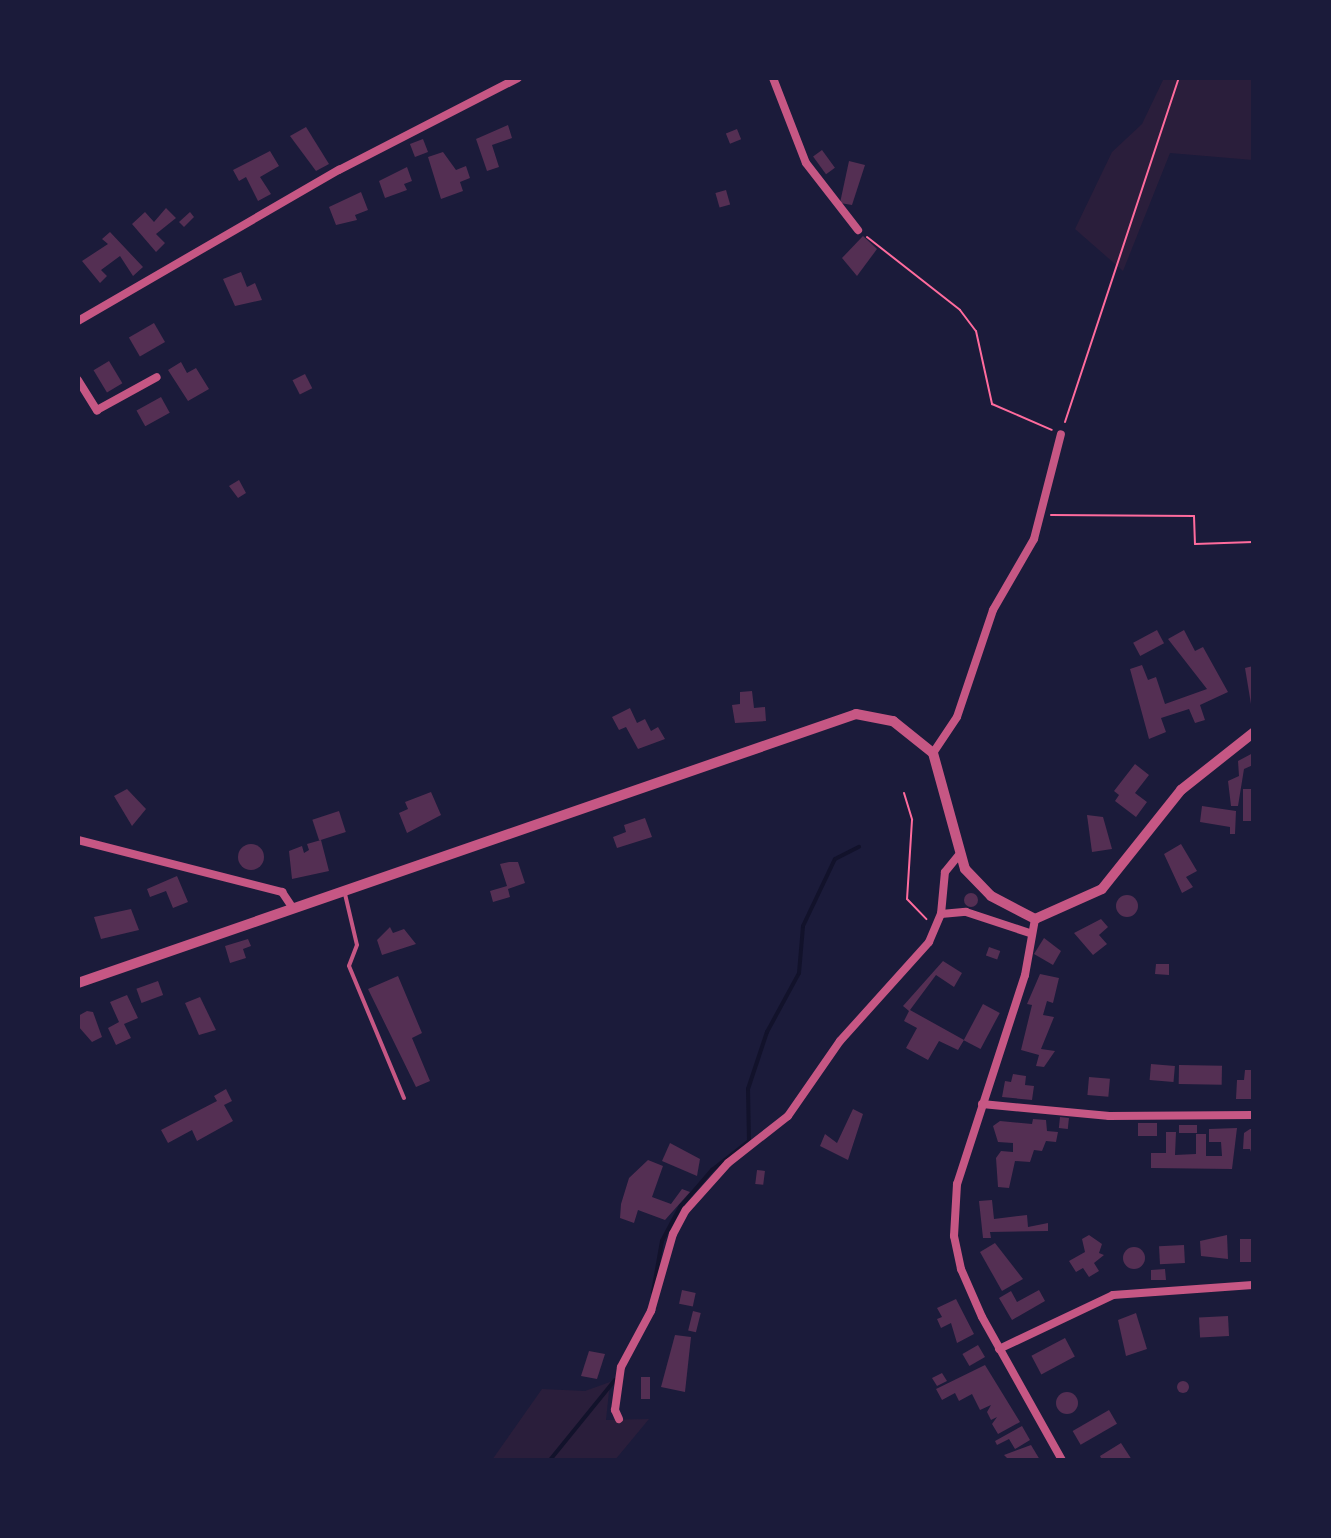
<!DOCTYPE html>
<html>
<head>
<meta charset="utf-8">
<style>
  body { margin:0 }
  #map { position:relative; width:1331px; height:1538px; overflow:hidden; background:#1b1b3a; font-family:Karla,sans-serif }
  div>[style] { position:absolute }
  .green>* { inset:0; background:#2a1e3b }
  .stream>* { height:4px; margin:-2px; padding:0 2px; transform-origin:2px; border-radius:2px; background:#12122b }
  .building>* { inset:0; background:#542f53; transform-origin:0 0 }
  .round { border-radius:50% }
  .path>* { height:2px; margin:-1px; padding:0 1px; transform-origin:1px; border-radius:1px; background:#ff6b9d }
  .service>* { height:4px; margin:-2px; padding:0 2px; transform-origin:2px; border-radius:2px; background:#c65784 }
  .minor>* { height:8px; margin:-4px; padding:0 4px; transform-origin:4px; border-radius:4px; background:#c65784 }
  .tertiary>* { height:10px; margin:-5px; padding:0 5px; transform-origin:5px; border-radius:5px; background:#c65784 }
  span { translate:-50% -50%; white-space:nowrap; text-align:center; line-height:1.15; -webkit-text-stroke:8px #1b1b3a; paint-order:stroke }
  .frame { position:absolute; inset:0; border:80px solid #1b1b3a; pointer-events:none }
</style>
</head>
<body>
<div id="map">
  <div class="green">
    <div style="clip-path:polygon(1164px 78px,1253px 78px,1253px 160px,1170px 153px,1123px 271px,1075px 229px,1112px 152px,1142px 124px)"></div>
    <div style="clip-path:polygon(610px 1382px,606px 1420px,649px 1419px,615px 1460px,492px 1460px,542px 1389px,585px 1391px)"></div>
  </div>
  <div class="stream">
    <div style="left:653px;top:1292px;width:52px;rotate:-80deg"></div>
    <div style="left:662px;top:1241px;width:40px;rotate:-62deg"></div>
    <div style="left:681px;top:1206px;width:48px;rotate:-49.3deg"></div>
    <div style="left:712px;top:1170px;width:47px;rotate:-38.1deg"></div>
    <div style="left:749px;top:1141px;width:52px;rotate:-91.1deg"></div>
    <div style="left:748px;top:1089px;width:60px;rotate:-71.6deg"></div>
    <div style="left:767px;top:1032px;width:67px;rotate:-61.5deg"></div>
    <div style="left:799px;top:973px;width:47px;rotate:-85.1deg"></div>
    <div style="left:803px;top:926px;width:74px;rotate:-64.5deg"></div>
    <div style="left:835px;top:859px;width:27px;rotate:-27deg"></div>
    <div style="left:550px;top:1460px;width:103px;rotate:-50.9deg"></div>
  </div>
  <div class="building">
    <div style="clip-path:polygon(508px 125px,512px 138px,492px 145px,499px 167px,487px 171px,476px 139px)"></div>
    <div style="clip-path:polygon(306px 127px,329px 164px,316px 171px,290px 136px)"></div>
    <div style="left:737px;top:129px;width:11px;height:12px;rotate:68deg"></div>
    <div style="left:423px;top:139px;width:14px;height:14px;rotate:69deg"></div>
    <div style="left:822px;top:150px;width:22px;height:11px;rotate:54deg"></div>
    <div style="clip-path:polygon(270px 151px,279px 166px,260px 177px,271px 194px,258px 201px,246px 177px,239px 181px,233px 170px)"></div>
    <div style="clip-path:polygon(443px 152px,456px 170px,466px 166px,470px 178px,460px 182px,463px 191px,441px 199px,428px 157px)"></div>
    <div style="clip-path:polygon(849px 161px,865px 165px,852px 205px,840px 203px)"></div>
    <div style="clip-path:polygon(407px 167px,412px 181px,404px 184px,407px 190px,385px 198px,379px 181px)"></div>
    <div style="left:726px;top:190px;width:15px;height:11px;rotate:74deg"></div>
    <div style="clip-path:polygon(361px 192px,368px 210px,355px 215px,357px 220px,336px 225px,329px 207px)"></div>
    <div style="clip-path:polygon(166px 208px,176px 218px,156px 234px,165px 243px,156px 252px,132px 224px,145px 212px,154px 222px)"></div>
    <div style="clip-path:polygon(190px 212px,194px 217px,184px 227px,179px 222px)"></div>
    <div style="clip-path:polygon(110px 232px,143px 267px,133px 276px,120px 256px,101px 270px,107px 276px,100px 283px,82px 261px,108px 244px,102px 239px)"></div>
    <div style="clip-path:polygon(863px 236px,877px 249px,857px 276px,842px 258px)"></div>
    <div style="clip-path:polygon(241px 272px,247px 287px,255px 283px,262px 300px,235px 306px,223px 279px)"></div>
    <div style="left:154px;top:323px;width:22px;height:29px;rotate:60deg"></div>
    <div style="left:109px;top:361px;width:26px;height:18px;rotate:59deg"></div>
    <div style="clip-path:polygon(181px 362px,187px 373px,196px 368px,209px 389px,188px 401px,168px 370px)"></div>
    <div style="left:305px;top:374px;width:16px;height:14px;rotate:63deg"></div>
    <div style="left:161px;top:397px;width:18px;height:28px;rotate:61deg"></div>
    <div style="clip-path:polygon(239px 480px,246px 493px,238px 498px,229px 486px)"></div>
    <div style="left:1157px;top:630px;width:15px;height:27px;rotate:62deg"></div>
    <div style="clip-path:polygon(1184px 630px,1195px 651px,1203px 647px,1228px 692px,1200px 705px,1205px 720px,1195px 723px,1189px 709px,1161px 718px,1166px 732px,1149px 739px,1130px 669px,1142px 665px,1148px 680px,1156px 677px,1165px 704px,1207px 689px,1168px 639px)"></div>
    <div style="clip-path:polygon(1253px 666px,1253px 710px,1252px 710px,1245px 668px)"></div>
    <div style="clip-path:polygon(752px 691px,754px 708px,765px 707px,766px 721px,735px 723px,732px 705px,740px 704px,740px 692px)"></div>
    <div style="clip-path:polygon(630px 708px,637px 723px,645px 719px,651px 731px,658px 727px,665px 739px,638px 749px,626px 727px,619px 730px,612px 717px)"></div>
    <div style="clip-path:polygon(1253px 753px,1253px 765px,1244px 769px,1238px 806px,1231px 806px,1228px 781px,1239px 776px,1238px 761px)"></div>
    <div style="clip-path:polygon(1135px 764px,1149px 775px,1135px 793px,1147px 802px,1136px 817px,1115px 801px,1119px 795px,1114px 791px)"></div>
    <div style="clip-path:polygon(127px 789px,146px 809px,132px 826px,114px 796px)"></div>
    <div style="left:1243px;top:789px;width:10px;height:32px"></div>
    <div style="clip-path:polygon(431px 792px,441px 815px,407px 833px,399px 813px,408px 809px,405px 802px)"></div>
    <div style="clip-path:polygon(1202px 806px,1236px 811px,1235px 834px,1230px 834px,1230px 827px,1200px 822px)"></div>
    <div style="left:339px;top:811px;width:22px;height:28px;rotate:72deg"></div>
    <div style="clip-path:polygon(1087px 815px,1103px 817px,1112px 849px,1092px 852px)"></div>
    <div style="clip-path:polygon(645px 818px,652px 837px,617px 848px,613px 837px,626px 832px,624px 825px)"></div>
    <div style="clip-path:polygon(321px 840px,329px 871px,292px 879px,289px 851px,302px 846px,304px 853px,309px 850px,307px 844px)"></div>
    <div style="clip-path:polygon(1181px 844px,1197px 871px,1186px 877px,1193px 887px,1182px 893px,1164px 854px)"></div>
    <div class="round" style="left:238px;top:844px;width:26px;height:26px"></div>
    <div style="clip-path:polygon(509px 862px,518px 862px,525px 883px,508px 889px,510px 897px,493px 902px,490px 891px,507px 886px,500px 864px)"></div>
    <div style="clip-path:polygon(177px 876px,188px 902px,173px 908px,166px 891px,150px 897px,147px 889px)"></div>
    <div class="round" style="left:964px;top:893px;width:14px;height:14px"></div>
    <div class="round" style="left:1116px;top:895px;width:22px;height:22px"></div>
    <div style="clip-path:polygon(131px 909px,139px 930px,101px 939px,94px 917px)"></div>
    <div style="clip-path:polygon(1101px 919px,1108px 927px,1099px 935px,1107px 944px,1093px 955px,1074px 933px)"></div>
    <div style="clip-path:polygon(390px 927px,393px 933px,404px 929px,416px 944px,382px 955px,377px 940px)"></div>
    <div style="clip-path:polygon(1044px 938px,1061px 951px,1053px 965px,1034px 954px)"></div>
    <div style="clip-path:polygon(248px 939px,251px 946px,243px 949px,246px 958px,230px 963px,225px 946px)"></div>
    <div style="left:989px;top:947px;width:12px;height:9px;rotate:20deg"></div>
    <div style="clip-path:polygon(943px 961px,962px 973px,954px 987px,936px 975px,910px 1010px,964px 1040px,958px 1050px,939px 1041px,928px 1060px,906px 1048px,917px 1028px,904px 1021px,909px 1011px,903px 1006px)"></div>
    <div style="clip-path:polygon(1156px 964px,1169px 964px,1169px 975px,1155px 974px)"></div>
    <div style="clip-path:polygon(1040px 974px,1059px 978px,1053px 1003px,1047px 1001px,1043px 1015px,1054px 1017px,1041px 1049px,1055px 1051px,1044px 1067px,1036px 1066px,1039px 1055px,1021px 1050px,1032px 1005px,1027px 1004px)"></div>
    <div style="clip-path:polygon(398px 976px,422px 1033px,412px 1038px,430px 1081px,416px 1087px,368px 989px)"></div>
    <div style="left:158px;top:981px;width:15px;height:23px;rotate:70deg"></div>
    <div style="clip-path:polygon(127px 995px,138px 1018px,124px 1024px,131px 1038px,116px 1045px,108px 1028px,119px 1022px,110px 1002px)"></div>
    <div style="clip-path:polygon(200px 997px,216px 1030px,199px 1035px,185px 1003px)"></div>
    <div style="left:983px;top:1004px;width:19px;height:41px;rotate:28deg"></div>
    <div style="clip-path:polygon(87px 1011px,93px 1012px,102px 1037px,92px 1042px,78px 1026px,78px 1016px)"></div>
    <div style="left:1151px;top:1064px;width:24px;height:16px;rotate:5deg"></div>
    <div style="left:1179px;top:1065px;width:43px;height:19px;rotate:1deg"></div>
    <div style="clip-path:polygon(1245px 1070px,1251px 1070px,1253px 1099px,1236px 1099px,1237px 1080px,1244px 1080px)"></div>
    <div style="clip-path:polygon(1013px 1074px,1026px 1076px,1025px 1085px,1034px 1086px,1032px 1100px,1002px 1097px,1005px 1081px,1011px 1082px)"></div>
    <div style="left:1089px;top:1077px;width:21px;height:18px;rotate:5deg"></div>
    <div style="clip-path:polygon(226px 1089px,232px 1101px,224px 1105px,233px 1121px,197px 1141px,192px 1130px,168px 1143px,161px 1130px,217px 1101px,214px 1096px)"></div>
    <div style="clip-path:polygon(853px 1109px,863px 1114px,848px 1160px,820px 1146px,825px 1134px,837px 1143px)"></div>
    <div style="left:1060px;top:1117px;width:9px;height:11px;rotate:6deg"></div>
    <div style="clip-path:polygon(1033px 1119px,1046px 1120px,1047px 1131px,1058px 1132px,1056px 1142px,1046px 1141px,1042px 1151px,1034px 1150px,1030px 1162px,1015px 1161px,1009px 1188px,998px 1187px,996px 1158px,1001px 1151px,1013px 1152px,1013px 1143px,998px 1142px,993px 1126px,1000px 1121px,1032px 1124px)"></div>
    <div style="left:1138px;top:1123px;width:19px;height:13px"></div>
    <div style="left:1179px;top:1125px;width:18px;height:8px"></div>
    <div style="clip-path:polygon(1237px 1128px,1232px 1169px,1151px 1168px,1151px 1153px,1166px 1153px,1166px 1132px,1176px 1132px,1175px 1155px,1196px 1154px,1196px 1134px,1206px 1134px,1206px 1156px,1222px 1156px,1221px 1142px,1209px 1142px,1209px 1129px)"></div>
    <div style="clip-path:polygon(1250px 1129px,1253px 1129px,1253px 1158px,1250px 1149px,1243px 1149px,1244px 1133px)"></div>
    <div style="clip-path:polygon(670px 1143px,700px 1159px,697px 1176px,662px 1161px)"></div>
    <div style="clip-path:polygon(648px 1160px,663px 1166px,652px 1197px,671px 1204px,682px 1189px,690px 1192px,665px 1220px,638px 1210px,634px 1223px,620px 1218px,621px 1204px,629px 1178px)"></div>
    <div style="left:757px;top:1170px;width:8px;height:14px;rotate:7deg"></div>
    <div style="clip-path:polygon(992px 1200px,994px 1219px,1027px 1215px,1028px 1227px,1048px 1223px,1048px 1231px,990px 1232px,991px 1238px,983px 1238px,979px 1201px)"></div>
    <div style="clip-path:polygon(1089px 1235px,1102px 1244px,1099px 1253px,1104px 1255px,1094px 1263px,1099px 1271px,1089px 1277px,1083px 1268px,1076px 1272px,1069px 1261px,1085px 1252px,1082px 1239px)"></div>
    <div style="clip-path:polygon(1227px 1235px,1228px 1259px,1201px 1256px,1200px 1241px)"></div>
    <div style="left:1253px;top:1239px;width:23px;height:13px;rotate:90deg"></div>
    <div style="clip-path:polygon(995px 1243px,1023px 1279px,1002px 1291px,980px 1252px)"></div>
    <div style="left:1184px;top:1245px;width:18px;height:25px;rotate:87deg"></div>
    <div class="round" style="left:1123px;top:1247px;width:22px;height:22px"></div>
    <div style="clip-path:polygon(1165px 1269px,1166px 1280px,1151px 1280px,1151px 1270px)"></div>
    <div style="left:682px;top:1290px;width:14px;height:14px;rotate:12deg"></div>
    <div style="clip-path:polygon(1039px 1290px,1045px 1301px,1012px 1320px,999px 1298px,1011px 1291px,1017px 1302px)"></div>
    <div style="clip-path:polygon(956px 1299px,974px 1334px,957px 1343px,951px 1323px,941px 1328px,937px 1319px,942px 1317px,937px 1308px)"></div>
    <div style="left:693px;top:1311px;width:8px;height:20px;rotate:14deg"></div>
    <div style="clip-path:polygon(1136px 1313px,1147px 1349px,1126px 1356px,1118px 1320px)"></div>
    <div style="left:1228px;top:1316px;width:20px;height:29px;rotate:87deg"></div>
    <div style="clip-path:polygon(675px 1335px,691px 1337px,685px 1392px,661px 1387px)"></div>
    <div style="left:1065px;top:1338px;width:21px;height:38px;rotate:62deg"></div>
    <div style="left:978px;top:1345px;width:14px;height:18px;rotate:60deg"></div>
    <div style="clip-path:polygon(589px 1351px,605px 1354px,597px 1379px,581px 1376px)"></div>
    <div style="clip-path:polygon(985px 1365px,1020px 1422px,998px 1434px,992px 1424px,997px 1417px,991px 1420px,987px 1412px,991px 1405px,980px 1410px,972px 1394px,959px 1401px,955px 1393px,942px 1400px,936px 1389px)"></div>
    <div style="clip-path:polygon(942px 1373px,947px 1381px,937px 1386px,932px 1378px)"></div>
    <div style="left:641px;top:1377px;width:9px;height:22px"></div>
    <div class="round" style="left:1177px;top:1381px;width:12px;height:12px"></div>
    <div class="round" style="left:1056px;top:1392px;width:22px;height:22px"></div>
    <div style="left:1109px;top:1410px;width:16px;height:42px;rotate:60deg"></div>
    <div style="clip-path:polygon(1022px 1426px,1030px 1440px,1015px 1449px,1009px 1439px,997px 1445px,995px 1441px)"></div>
    <div style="clip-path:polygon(1121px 1443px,1132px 1460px,1102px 1460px,1100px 1456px)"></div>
    <div style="clip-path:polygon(1031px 1445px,1040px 1460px,1009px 1460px,1004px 1455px)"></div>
  </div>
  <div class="path">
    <div style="left:867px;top:237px;width:118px;rotate:38.1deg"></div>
    <div style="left:960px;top:310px;width:26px;rotate:53deg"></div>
    <div style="left:976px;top:331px;width:75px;rotate:77.6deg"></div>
    <div style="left:992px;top:404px;width:65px;rotate:23.4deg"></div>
    <div style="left:1065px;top:422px;width:362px;rotate:-71.7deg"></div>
    <div style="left:1051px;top:515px;width:143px;rotate:0.4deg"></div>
    <div style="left:1194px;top:516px;width:28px;rotate:88deg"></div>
    <div style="left:1195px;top:544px;width:58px;rotate:-2deg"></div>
    <div style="left:904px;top:793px;width:28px;rotate:73deg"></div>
    <div style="left:912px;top:820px;width:79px;rotate:93.6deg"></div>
    <div style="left:907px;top:899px;width:28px;rotate:46deg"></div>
  </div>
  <div class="service">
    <div style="left:345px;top:894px;width:52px;rotate:76.8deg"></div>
    <div style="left:357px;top:945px;width:22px;rotate:111deg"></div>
    <div style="left:349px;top:966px;width:143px;rotate:67.4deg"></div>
  </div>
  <div class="minor">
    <div style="left:773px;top:78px;width:91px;rotate:68.8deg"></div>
    <div style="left:806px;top:163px;width:85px;rotate:52.2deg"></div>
    <div style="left:78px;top:321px;width:302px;rotate:-30.1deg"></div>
    <div style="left:339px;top:170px;width:201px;rotate:-27.2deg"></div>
    <div style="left:78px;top:380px;width:36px;rotate:58deg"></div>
    <div style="left:97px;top:410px;width:68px;rotate:-28.8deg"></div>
    <div style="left:933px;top:753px;width:43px;rotate:-56.3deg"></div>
    <div style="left:957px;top:717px;width:113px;rotate:-71.4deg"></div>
    <div style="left:993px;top:610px;width:82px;rotate:-60deg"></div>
    <div style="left:1034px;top:539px;width:108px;rotate:-75.6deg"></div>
    <div style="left:78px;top:840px;width:211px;rotate:14.3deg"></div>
    <div style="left:282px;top:892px;width:18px;rotate:56deg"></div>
    <div style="left:941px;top:914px;width:25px;rotate:-5deg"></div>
    <div style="left:966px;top:912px;width:67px;rotate:18.2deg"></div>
    <div style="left:1035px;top:919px;width:57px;rotate:100.1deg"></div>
    <div style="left:1025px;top:975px;width:220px;rotate:108deg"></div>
    <div style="left:957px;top:1184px;width:52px;rotate:93.3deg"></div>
    <div style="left:954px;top:1236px;width:34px;rotate:78deg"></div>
    <div style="left:961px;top:1269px;width:52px;rotate:66.4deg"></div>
    <div style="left:982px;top:1317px;width:164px;rotate:60.8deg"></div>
    <div style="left:982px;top:1104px;width:128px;rotate:5.4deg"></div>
    <div style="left:1109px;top:1116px;width:144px;rotate:-0.4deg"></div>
    <div style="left:999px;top:1349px;width:126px;rotate:-25.3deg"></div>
    <div style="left:1113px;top:1295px;width:140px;rotate:-4.1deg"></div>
    <div style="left:619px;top:1419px;width:10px;rotate:-114deg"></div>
    <div style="left:615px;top:1410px;width:43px;rotate:-82.1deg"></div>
    <div style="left:621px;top:1367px;width:64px;rotate:-61.8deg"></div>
    <div style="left:651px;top:1311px;width:80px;rotate:-74.1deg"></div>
    <div style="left:673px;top:1234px;width:27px;rotate:-62deg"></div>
    <div style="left:686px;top:1210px;width:63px;rotate:-48.2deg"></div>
    <div style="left:728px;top:1163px;width:76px;rotate:-38.1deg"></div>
    <div style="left:788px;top:1116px;width:91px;rotate:-55.3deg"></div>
    <div style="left:840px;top:1041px;width:133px;rotate:-48deg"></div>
    <div style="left:929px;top:942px;width:30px;rotate:-67deg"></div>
    <div style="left:941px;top:914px;width:42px;rotate:-84.6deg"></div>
    <div style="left:945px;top:872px;width:21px;rotate:-51deg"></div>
  </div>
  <div class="tertiary">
    <div style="left:78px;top:983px;width:823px;rotate:-19.07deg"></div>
    <div style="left:856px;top:714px;width:38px;rotate:11deg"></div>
    <div style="left:893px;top:721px;width:51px;rotate:38.7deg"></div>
    <div style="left:933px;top:753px;width:120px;rotate:74.6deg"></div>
    <div style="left:965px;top:869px;width:37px;rotate:46deg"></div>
    <div style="left:991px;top:896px;width:50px;rotate:27.6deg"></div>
    <div style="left:1035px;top:919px;width:73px;rotate:-24.1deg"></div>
    <div style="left:1102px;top:889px;width:127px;rotate:-51.4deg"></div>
    <div style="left:1181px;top:790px;width:92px;rotate:-38.4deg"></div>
  </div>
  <div class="frame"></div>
</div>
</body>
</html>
